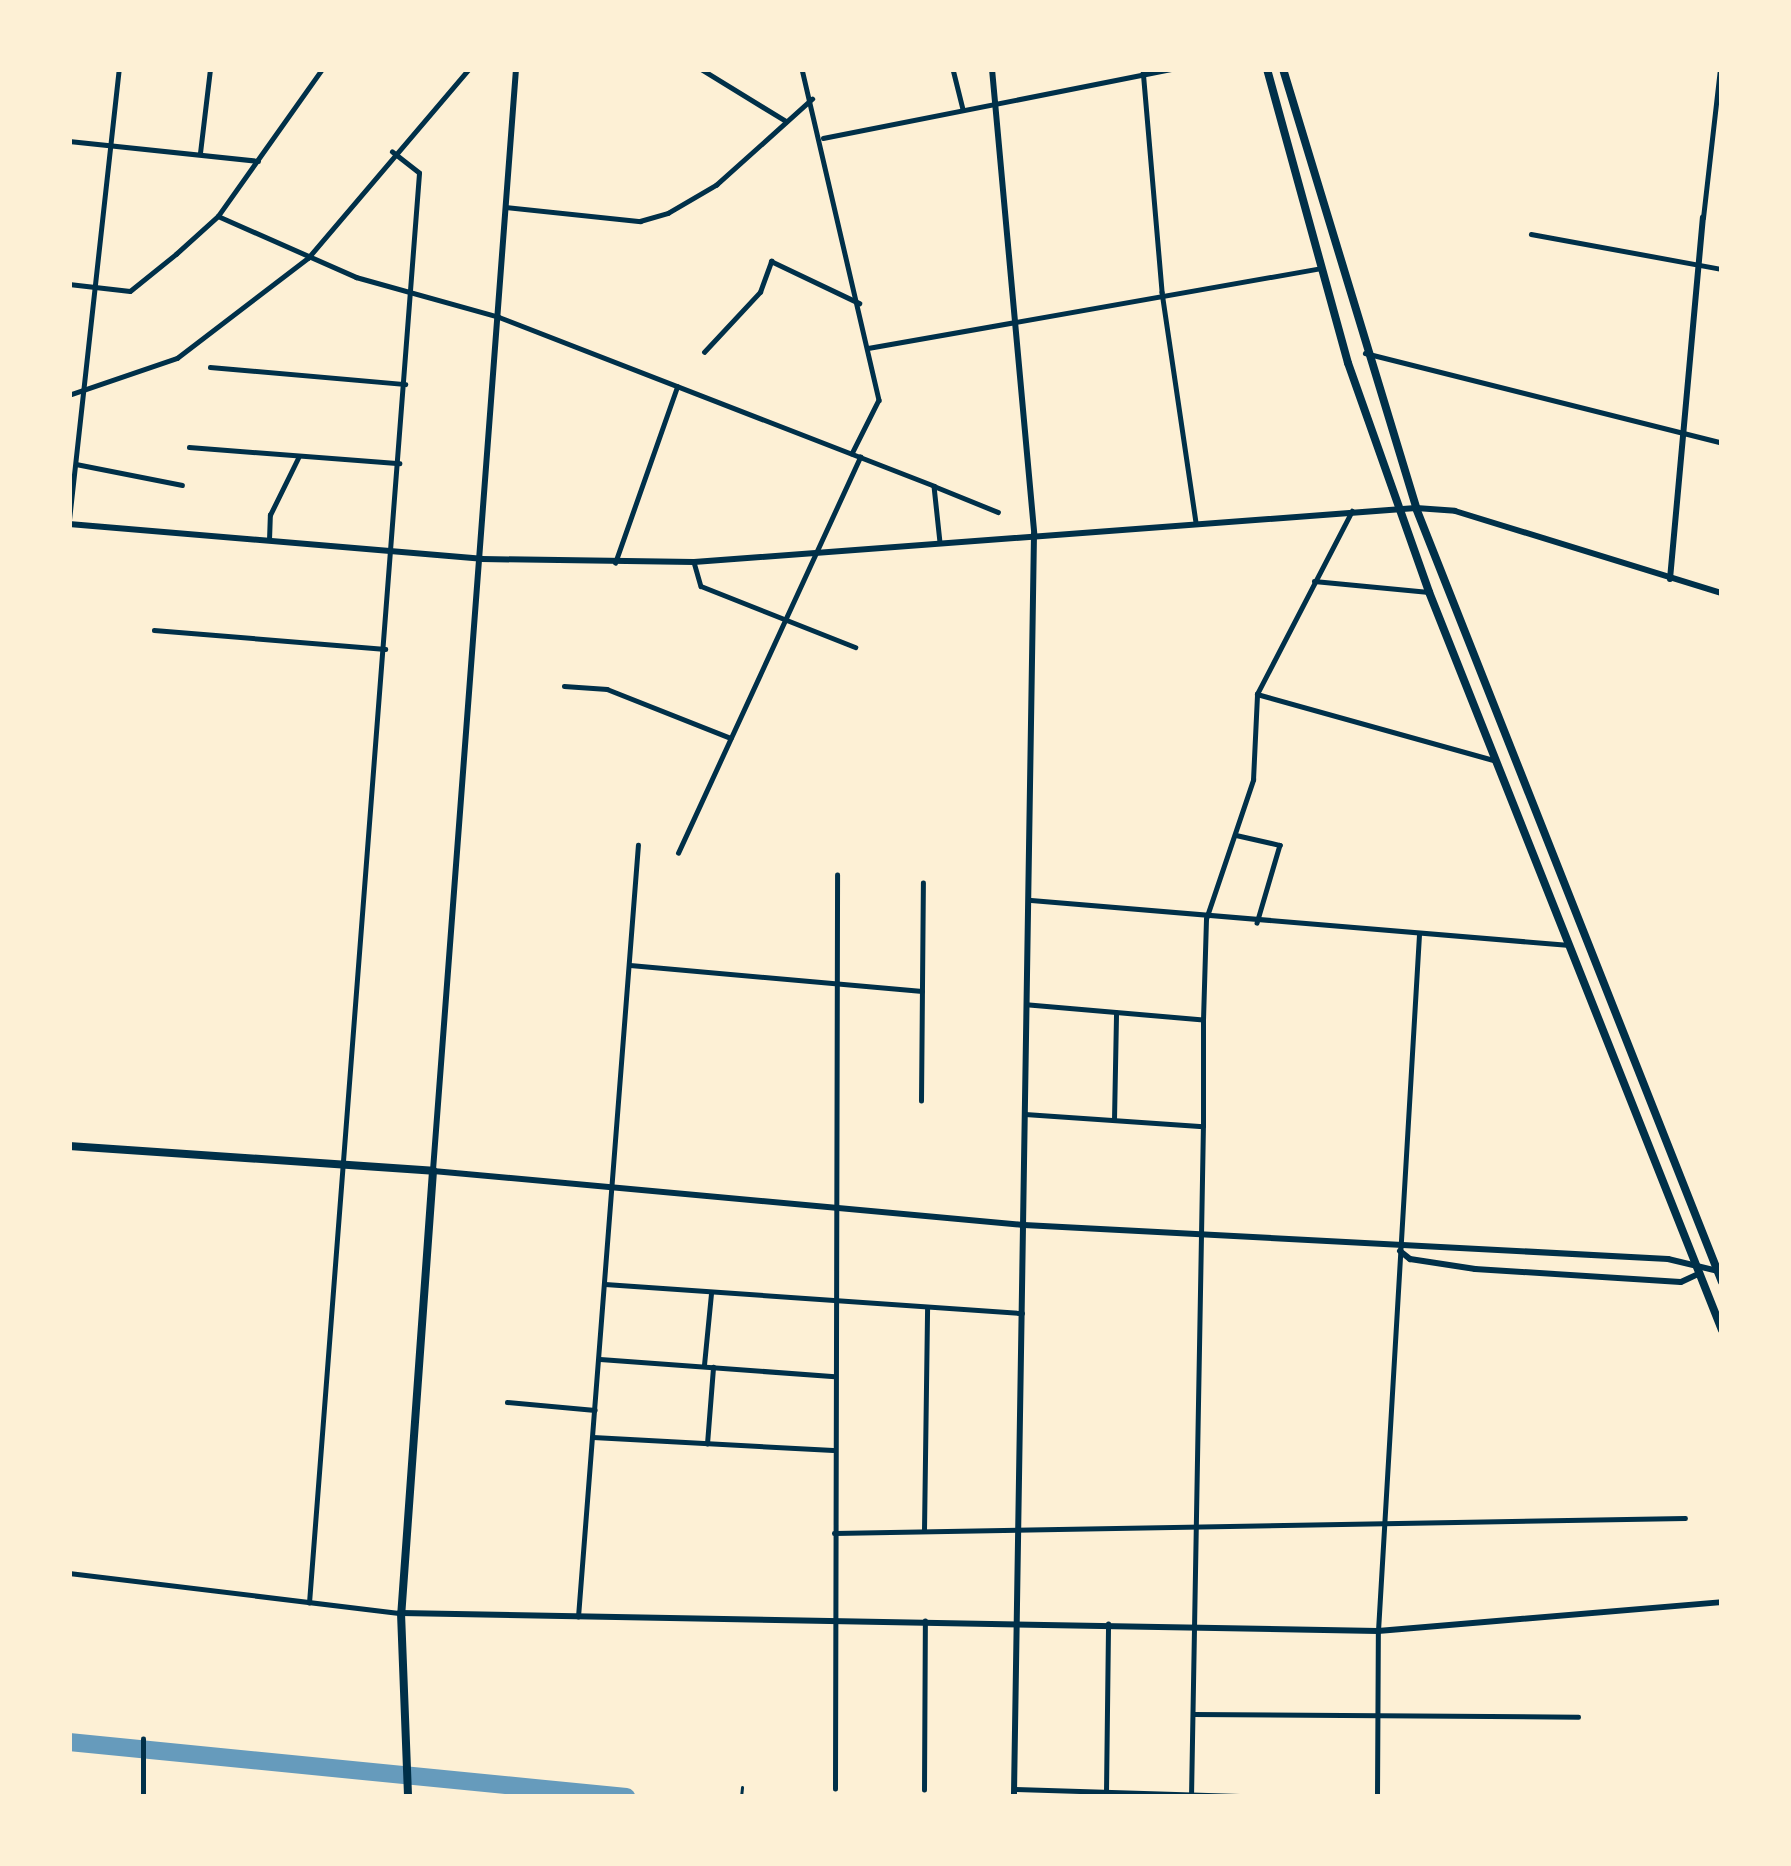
<!DOCTYPE html>
<html>
<head>
<meta charset="utf-8">
<style>
  body { margin:0 }
  #map { position:relative; width:1791px; height:1866px; overflow:hidden; background:#fdf0d5; font-family:Inter,sans-serif }
  div>[style] { position:absolute }
  .river>* { height:18px; margin:-9px; padding:0 9px; transform-origin:9px; border-radius:9px; background:#669bbc }
  .pedestrian>* { height:3px; margin:-1.5px; padding:0 1.5px; transform-origin:1.5px; border-radius:1.5px; background:#003049 }
  .minor>* { height:4.5px; margin:-2.25px; padding:0 2.25px; transform-origin:2.25px; border-radius:2.25px; background:#003049 }
  .tertiary>* { height:6px; margin:-3px; padding:0 3px; transform-origin:3px; border-radius:3px; background:#003049 }
  .primary>* { height:8px; margin:-4px; padding:0 4px; transform-origin:4px; border-radius:4px; background:#003049 }
  .trunk>* { height:8px; margin:-4px; padding:0 4px; transform-origin:4px; border-radius:4px; background:#003049 }
  span { translate:-50% -50%; white-space:nowrap; text-align:center; line-height:1.15; -webkit-text-stroke:12px #fdf0d5; paint-order:stroke }
  .frame { position:absolute; inset:0; border:72px solid #fdf0d5; pointer-events:none }
</style>
</head>
<body>
<div id="map">
  <div class="river">
    <div style="left:69px;top:1742px;width:560px;rotate:5.64deg"></div>
  </div>
  <div class="pedestrian">
    <div style="left:741px;top:1797px;width:10px;rotate:-84deg"></div>
  </div>
  <div class="minor">
    <div style="left:701px;top:69px;width:100px;rotate:31.5deg"></div>
    <div style="left:802px;top:69px;width:340px;rotate:76.9deg"></div>
    <div style="left:879px;top:400px;width:60px;rotate:116.6deg"></div>
    <div style="left:953px;top:69px;width:41px;rotate:76deg"></div>
    <div style="left:1143px;top:69px;width:224px;rotate:85.1deg"></div>
    <div style="left:1162px;top:292px;width:232px;rotate:81.6deg"></div>
    <div style="left:823px;top:138px;width:357px;rotate:-11.2deg"></div>
    <div style="left:69px;top:141px;width:190px;rotate:6deg"></div>
    <div style="left:200px;top:153px;width:85px;rotate:-83.2deg"></div>
    <div style="left:506px;top:207px;width:135px;rotate:6deg"></div>
    <div style="left:640px;top:221px;width:29px;rotate:-16deg"></div>
    <div style="left:668px;top:213px;width:56px;rotate:-30.3deg"></div>
    <div style="left:716px;top:185px;width:129px;rotate:-41.9deg"></div>
    <div style="left:218px;top:216px;width:151px;rotate:23.8deg"></div>
    <div style="left:356px;top:277px;width:148px;rotate:15.6deg"></div>
    <div style="left:499px;top:317px;width:467px;rotate:21.2deg"></div>
    <div style="left:934px;top:486px;width:56px;rotate:83.9deg"></div>
    <div style="left:1703px;top:218px;width:150px;rotate:-83.5deg"></div>
    <div style="left:1531px;top:234px;width:194px;rotate:10.4deg"></div>
    <div style="left:69px;top:284px;width:61px;rotate:6.5deg"></div>
    <div style="left:130px;top:291px;width:59px;rotate:-38.8deg"></div>
    <div style="left:176px;top:254px;width:57px;rotate:-42.1deg"></div>
    <div style="left:218px;top:216px;width:180px;rotate:-54.7deg"></div>
    <div style="left:868px;top:348px;width:461px;rotate:-10deg"></div>
    <div style="left:704px;top:352px;width:82px;rotate:-47deg"></div>
    <div style="left:760px;top:292px;width:33px;rotate:-70deg"></div>
    <div style="left:771px;top:261px;width:98px;rotate:25.5deg"></div>
    <div style="left:1365px;top:353px;width:368px;rotate:14.1deg"></div>
    <div style="left:210px;top:367px;width:196px;rotate:5deg"></div>
    <div style="left:69px;top:395px;width:114px;rotate:-18.9deg"></div>
    <div style="left:177px;top:358px;width:165px;rotate:-37.4deg"></div>
    <div style="left:308px;top:258px;width:248px;rotate:-49.6deg"></div>
    <div style="left:189px;top:447px;width:211px;rotate:4.4deg"></div>
    <div style="left:76px;top:464px;width:108px;rotate:11.2deg"></div>
    <div style="left:934px;top:486px;width:69px;rotate:22.1deg"></div>
    <div style="left:69px;top:520px;width:454px;rotate:-83.7deg"></div>
    <div style="left:269px;top:540px;width:25px;rotate:-88deg"></div>
    <div style="left:270px;top:515px;width:64px;rotate:-63.8deg"></div>
    <div style="left:694px;top:562px;width:25px;rotate:74deg"></div>
    <div style="left:701px;top:586px;width:166px;rotate:21.6deg"></div>
    <div style="left:615px;top:563px;width:187px;rotate:-70.6deg"></div>
    <div style="left:1314px;top:581px;width:115px;rotate:5.5deg"></div>
    <div style="left:154px;top:630px;width:232px;rotate:4.7deg"></div>
    <div style="left:564px;top:686px;width:43px;rotate:4deg"></div>
    <div style="left:607px;top:689px;width:133px;rotate:21.6deg"></div>
    <div style="left:1257px;top:694px;width:245px;rotate:15.6deg"></div>
    <div style="left:1236px;top:835px;width:45px;rotate:12.8deg"></div>
    <div style="left:1280px;top:845px;width:81px;rotate:106.4deg"></div>
    <div style="left:678px;top:853px;width:436px;rotate:-65.3deg"></div>
    <div style="left:1031px;top:900px;width:540px;rotate:4.78deg"></div>
    <div style="left:630px;top:965px;width:293px;rotate:5.1deg"></div>
    <div style="left:1203px;top:1020px;width:101px;rotate:-88.3deg"></div>
    <div style="left:1206px;top:919px;width:147px;rotate:-71.3deg"></div>
    <div style="left:1253px;top:780px;width:86px;rotate:-87.3deg"></div>
    <div style="left:1257px;top:694px;width:206px;rotate:-62.6deg"></div>
    <div style="left:921px;top:1101px;width:218px;rotate:-89.5deg"></div>
    <div style="left:1025px;top:1114px;width:178px;rotate:3.9deg"></div>
    <div style="left:1203px;top:1126px;width:106px;rotate:-90deg"></div>
    <div style="left:1203px;top:1020px;width:177px;rotate:-175.1deg"></div>
    <div style="left:1114px;top:1120px;width:107px;rotate:-88.9deg"></div>
    <div style="left:605px;top:1284px;width:418px;rotate:4deg"></div>
    <div style="left:600px;top:1359px;width:235px;rotate:4.2deg"></div>
    <div style="left:704px;top:1365px;width:72px;rotate:-84.4deg"></div>
    <div style="left:507px;top:1402px;width:88px;rotate:5.2deg"></div>
    <div style="left:593px;top:1437px;width:240px;rotate:3.1deg"></div>
    <div style="left:707px;top:1444px;width:77px;rotate:-85.5deg"></div>
    <div style="left:924px;top:1530px;width:222px;rotate:-89.2deg"></div>
    <div style="left:834px;top:1533px;width:851px;rotate:-1.01deg"></div>
    <div style="left:69px;top:1573px;width:334px;rotate:6.9deg"></div>
    <div style="left:309px;top:1603px;width:1434px;rotate:-85.6deg"></div>
    <div style="left:419px;top:173px;width:34px;rotate:-142deg"></div>
    <div style="left:578px;top:1617px;width:774px;rotate:-85.56deg"></div>
    <div style="left:1193px;top:1714px;width:385px;rotate:0.4deg"></div>
    <div style="left:835px;top:1789px;width:914px;rotate:-89.87deg"></div>
    <div style="left:1014px;top:1789px;width:258px;rotate:1.8deg"></div>
    <div style="left:924px;top:1790px;width:169px;rotate:-89.7deg"></div>
    <div style="left:1106px;top:1792px;width:168px;rotate:-89.3deg"></div>
    <div style="left:143px;top:1797px;width:58px;rotate:-90deg"></div>
    <div style="left:1191px;top:1797px;width:671px;rotate:-88.98deg"></div>
    <div style="left:1377px;top:1797px;width:166px;rotate:-89.7deg"></div>
    <div style="left:1378px;top:1631px;width:697px;rotate:-86.63deg"></div>
  </div>
  <div class="tertiary">
    <div style="left:516px;top:69px;width:1105px;rotate:94.31deg"></div>
    <div style="left:433px;top:1171px;width:593px;rotate:5.22deg"></div>
    <div style="left:1024px;top:1225px;width:645px;rotate:3.02deg"></div>
    <div style="left:1668px;top:1259px;width:56px;rotate:13.5deg"></div>
    <div style="left:992px;top:69px;width:467px;rotate:84.8deg"></div>
    <div style="left:1034px;top:534px;width:1263px;rotate:90.91deg"></div>
    <div style="left:69px;top:524px;width:414px;rotate:4.8deg"></div>
    <div style="left:482px;top:559px;width:212px;rotate:0.8deg"></div>
    <div style="left:694px;top:562px;width:724px;rotate:-4.28deg"></div>
    <div style="left:1416px;top:508px;width:39px;rotate:4deg"></div>
    <div style="left:1455px;top:511px;width:279px;rotate:17.1deg"></div>
    <div style="left:1670px;top:579px;width:363px;rotate:-84.8deg"></div>
    <div style="left:1400px;top:1251px;width:13px;rotate:39deg"></div>
    <div style="left:1410px;top:1259px;width:66px;rotate:8.7deg"></div>
    <div style="left:1475px;top:1269px;width:206px;rotate:3.6deg"></div>
    <div style="left:1681px;top:1282px;width:21px;rotate:-25deg"></div>
    <div style="left:401px;top:1613px;width:977px;rotate:1.06deg"></div>
    <div style="left:1378px;top:1631px;width:345px;rotate:-4.8deg"></div>
  </div>
  <div class="primary">
    <div style="left:69px;top:1146px;width:365px;rotate:3.9deg"></div>
    <div style="left:433px;top:1171px;width:443px;rotate:94.1deg"></div>
    <div style="left:401px;top:1613px;width:184px;rotate:87.8deg"></div>
  </div>
  <div class="trunk">
    <div style="left:1267px;top:69px;width:305px;rotate:74.6deg"></div>
    <div style="left:1348px;top:363px;width:243px;rotate:70.5deg"></div>
    <div style="left:1429px;top:592px;width:794px;rotate:68.35deg"></div>
    <div style="left:1283px;top:69px;width:459px;rotate:73.1deg"></div>
    <div style="left:1416px;top:508px;width:832px;rotate:68.43deg"></div>
  </div>
  <div class="frame"></div>
</div>
</body>
</html>
